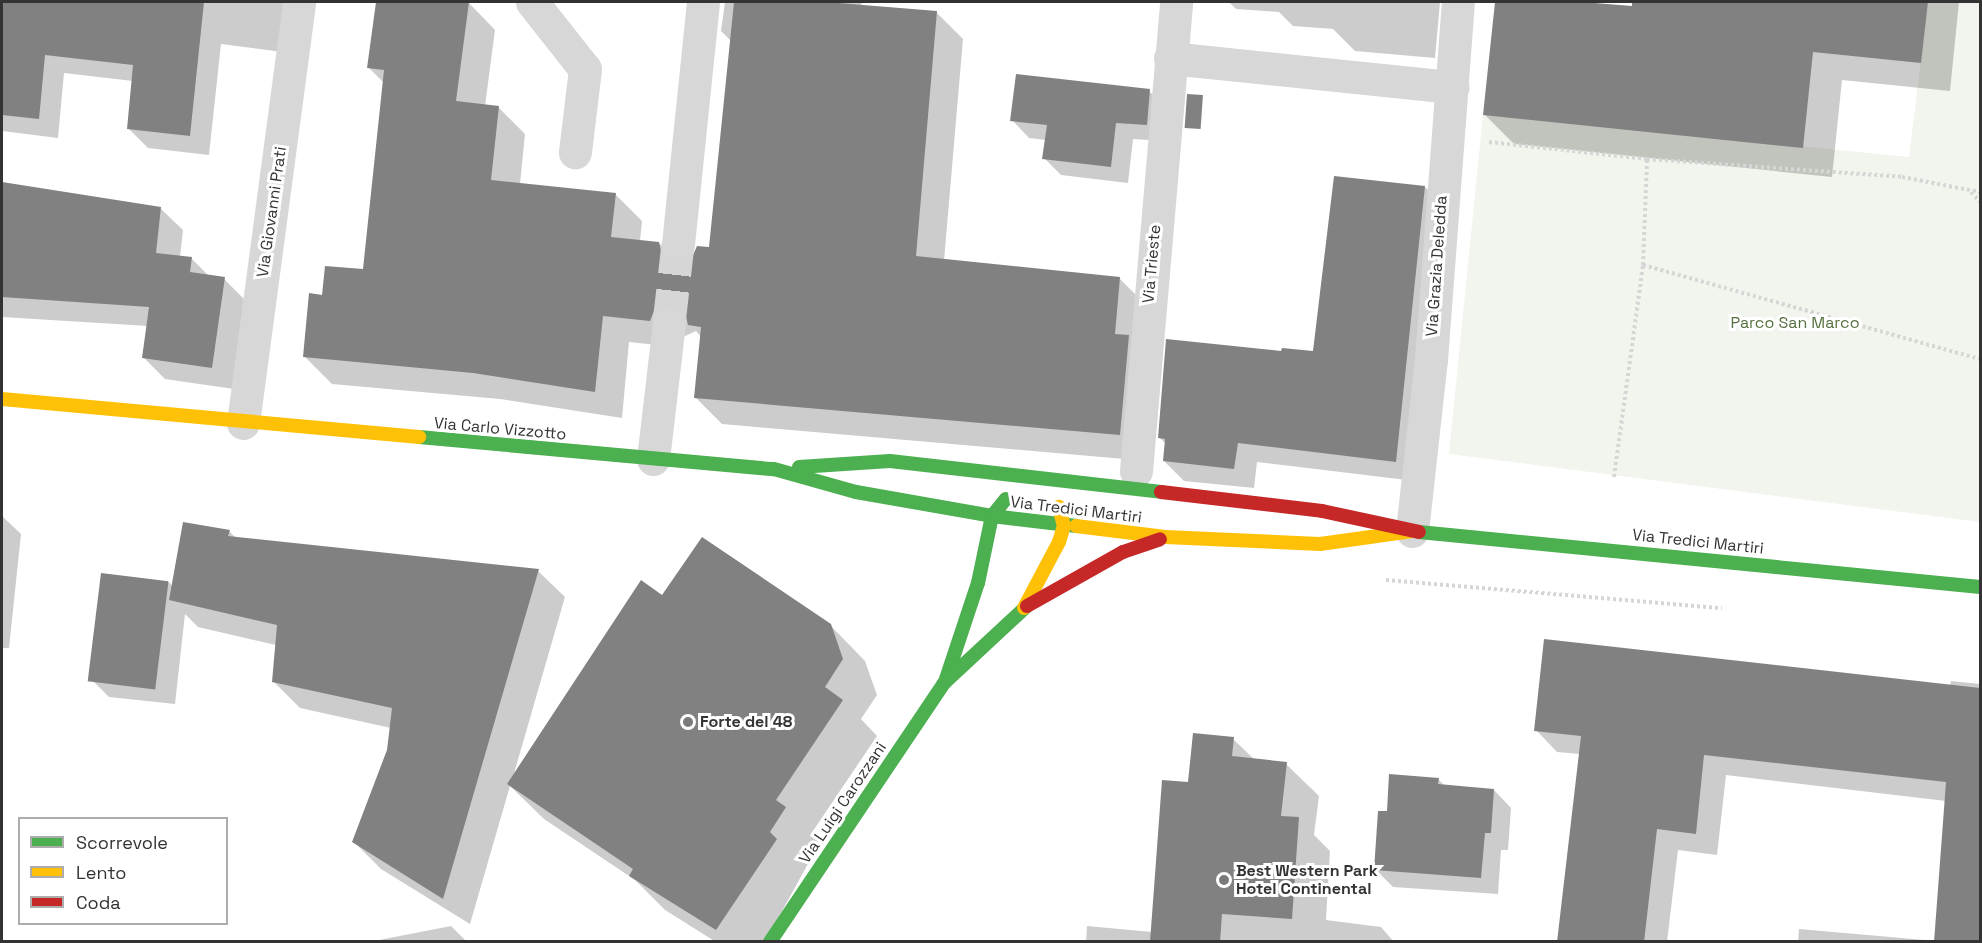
<!DOCTYPE html>
<html>
<head>
<meta charset="utf-8">
<style>
  body { margin:0 }
  #map { position:relative; width:1982px; height:943px; overflow:hidden; background:#fff; font-family:"Space Grotesk",sans-serif }
  div>[style] { position:absolute }
  .green>* { inset:0; background:#f1f5ed }
  .shadow>* { inset:0; background:#0003 }
  .building>* { inset:0; background:#818181; transform-origin:0 0 }
  .street-tunnel>* { height:33px; margin-top:-16.5px; transform-origin:0; background:repeating-linear-gradient(90deg,#d6d6d6 0 33px,transparent 0 49px) }
  .path>* { height:4px; margin-top:-2px; transform-origin:0; background:repeating-linear-gradient(90deg,#d6d6d6 0 3px,transparent 0 6px) }
  .street>* { height:33px; margin:-16.5px; padding:0 16.5px; transform-origin:16.5px; border-radius:16.5px; background:#d7d7d7 }
  .fast>* { height:14px; margin:-7px; padding:0 7px; transform-origin:7px; border-radius:7px; background:#4caf50 }
  .slow>* { height:14px; margin:-7px; padding:0 7px; transform-origin:7px; border-radius:7px; background:#ffc107 }
  .jam>* { height:14px; margin:-7px; padding:0 7px; transform-origin:7px; border-radius:7px; background:#c62828 }
  .dots>* { width:16px; height:16px; translate:-50% -50%; box-sizing:border-box; border:3px solid #fff; border-radius:50% }
  span { translate:-50% -50%; white-space:nowrap; text-align:center; line-height:1.15; -webkit-text-stroke:6px #fff; paint-order:stroke }
  .street-label { font-size:16px; color:#333 }
  .park-label { font-size:16px; color:#56703f }
  .poi-label { font-size:16px; color:#333; font-weight:700 }
  .left { translate:0 -50%; text-align:left }
  .frame { position:absolute; inset:0; border:3px solid #333; pointer-events:none }
  .legend { position:absolute; left:18px; top:817px; width:210px; height:108px; box-sizing:border-box; background:#fff; border:2px solid #adadad; margin:0; padding:8px 10px; list-style:none; font-size:18px; color:#333 }
  .legend li { display:flex; align-items:center; gap:12px; height:30px }
  .legend b { width:30px; border:2px solid #adadad }
</style>
</head>
<body>
<div id="map">
  <div class="green">
    <div style="clip-path:polygon(1928px 2px,1980px 2px,1980px 522px,1449px 454px,1483px 115px,1909px 157px)"></div>
  </div>
  <div class="shadow">
    <div style="clip-path:polygon(2px 2px,292px 2px,282px 52px,221px 44px,209px 155px,148px 148px,129px 129px,133px 81px,64px 73px,58px 138px,2px 131px)"></div>
    <div style="clip-path:polygon(377px 2px,469px 3px,495px 30px,485px 106px,498px 107px,525px 134px,520px 184px,615px 194px,642px 221px,640px 241px,659px 243px,679px 264px,710px 249px,731px 41px,721px 31px,725px 2px,862px 2px,861px 6px,936px 12px,963px 39px,944px 261px,1119px 278px,1146px 305px,1147px 461px,722px 424px,696px 398px,701px 337px,696px 331px,681px 338px,677px 347px,629px 342px,622px 418px,500px 399px,332px 384px,305px 357px,323px 297px,364px 271px,384px 83px,368px 67px)"></div>
    <div style="clip-path:polygon(1229px 2px,1440px 2px,1435px 58px,1355px 51px,1333px 29px,1293px 26px,1279px 12px,1236px 9px)"></div>
    <div style="clip-path:polygon(1497px 2px,1567px 2px,1633px 8px,1634px 2px,1959px 2px,1950px 91px,1842px 80px,1832px 177px,1514px 144px,1485px 115px)"></div>
    <div style="clip-path:polygon(1149px 91px,1166px 108px,1164px 141px,1133px 139px,1128px 183px,1061px 175px,1044px 158px,1046px 140px,1029px 138px,1012px 120px)"></div>
    <div style="clip-path:polygon(2px 183px,160px 208px,183px 230px,180px 257px,191px 258px,210px 277px,224px 279px,246px 301px,234px 389px,165px 379px,143px 357px,148px 326px,2px 317px)"></div>
    <div style="clip-path:polygon(1425px 187px,1445px 207px,1415px 481px,1257px 462px,1254px 488px,1184px 481px,1164px 461px,1166px 444px,1159px 437px,1283px 353px,1314px 353px)"></div>
    <div style="clip-path:polygon(2px 516px,21px 534px,9px 648px,2px 648px)"></div>
    <div style="clip-path:polygon(229px 531px,236px 538px,538px 571px,565px 597px,513px 777px,663px 597px,830px 625px,865px 661px,877px 695px,861px 719px,877px 736px,811px 834px,820px 842px,765px 942px,716px 942px,665px 910px,635px 880px,544px 819px,510px 786px,470px 924px,381px 869px,354px 842px,389px 750px,391px 728px,300px 708px,273px 681px,276px 645px,198px 627px,185px 614px,175px 704px,109px 697px,92px 680px,169px 582px,173px 587px)"></div>
    <div style="clip-path:polygon(1951px 681px,1980px 684px,1980px 942px,1798px 942px,1799px 929px,1936px 941px,1946px 801px,1726px 775px,1717px 855px,1678px 850px,1667px 942px,1559px 942px,1580px 754px,1557px 752px,1536px 730px,1950px 686px)"></div>
    <div style="clip-path:polygon(1233px 739px,1255px 760px,1286px 764px,1319px 796px,1314px 835px,1330px 851px,1326px 920px,1381px 927px,1394px 942px,1086px 942px,1087px 926px,1152px 932px,1190px 784px)"></div>
    <div style="clip-path:polygon(1438px 779px,1445px 786px,1494px 790px,1511px 808px,1508px 850px,1501px 850px,1498px 894px,1393px 887px,1376px 870px,1388px 813px)"></div>
    <div style="clip-path:polygon(451px 926px,467px 942px,369px 942px)"></div>
  </div>
  <div class="building">
    <div style="clip-path:polygon(2px 2px,204px 2px,190px 136px,127px 129px,133px 65px,45px 55px,39px 119px,2px 115px)"></div>
    <div style="clip-path:polygon(376px 2px,469px 2px,456px 101px,499px 106px,491px 180px,616px 193px,611px 237px,659px 242px,661px 251px,667px 259px,677px 263px,685px 261px,693px 255px,697px 246px,709px 247px,734px 2px,826px 2px,937px 11px,916px 256px,1120px 277px,1115px 334px,1129px 335px,1120px 435px,694px 398px,701px 327px,688px 325px,686px 316px,681px 308px,671px 304px,661px 306px,654px 311px,650px 321px,603px 316px,595px 392px,473px 373px,303px 357px,309px 293px,322px 295px,325px 266px,363px 269px,384px 70px,367px 68px)"></div>
    <div style="clip-path:polygon(1495px 2px,1582px 2px,1632px 6px,1632px 2px,1928px 2px,1921px 63px,1813px 52px,1803px 148px,1483px 115px)"></div>
    <div style="clip-path:polygon(1016px 74px,1150px 89px,1147px 125px,1116px 123px,1111px 167px,1042px 159px,1047px 125px,1010px 121px)"></div>
    <div style="left:1187px;top:94px;width:16px;height:34px;rotate:4deg"></div>
    <div style="clip-path:polygon(1334px 176px,1425px 186px,1396px 462px,1238px 443px,1234px 469px,1163px 461px,1165px 439px,1158px 438px,1166px 339px,1281px 351px,1282px 348px,1313px 351px)"></div>
    <div style="clip-path:polygon(2px 182px,161px 207px,156px 253px,192px 257px,190px 272px,225px 277px,212px 368px,142px 358px,149px 307px,2px 297px)"></div>
    <div style="clip-path:polygon(183px 522px,230px 530px,228px 536px,539px 569px,443px 899px,352px 842px,387px 750px,392px 708px,272px 682px,277px 625px,169px 600px)"></div>
    <div style="clip-path:polygon(702px 537px,831px 624px,843px 659px,825px 687px,843px 700px,776px 800px,786px 807px,770px 832px,777px 839px,716px 930px,629px 876px,633px 869px,507px 784px,641px 580px,662px 595px)"></div>
    <div style="left:101px;top:573px;width:68px;height:109px;rotate:7deg"></div>
    <div style="clip-path:polygon(1544px 639px,1980px 688px,1980px 942px,1934px 942px,1946px 782px,1704px 755px,1696px 834px,1657px 829px,1644px 942px,1557px 942px,1581px 736px,1534px 731px)"></div>
    <div style="clip-path:polygon(1193px 733px,1234px 737px,1232px 756px,1287px 762px,1281px 816px,1299px 817px,1292px 919px,1222px 914px,1220px 942px,1150px 942px,1162px 780px,1188px 782px)"></div>
    <div style="clip-path:polygon(1389px 774px,1439px 778px,1438px 784px,1494px 789px,1491px 833px,1485px 833px,1481px 878px,1374px 870px,1378px 811px,1387px 811px)"></div>
  </div>
  <div class="street-tunnel">
    <div style="left:669px;top:323px;width:80px;rotate:-83.5deg"></div>
  </div>
  <div class="path">
    <div style="left:1489px;top:142px;width:159px;rotate:6.1deg"></div>
    <div style="left:1647px;top:159px;width:256px;rotate:4deg"></div>
    <div style="left:1902px;top:177px;width:79px;rotate:10.9deg"></div>
    <div style="left:1971px;top:192px;width:13px;rotate:48deg"></div>
    <div style="left:1643px;top:265px;width:350px;rotate:15.6deg"></div>
    <div style="left:1614px;top:477px;width:214px;rotate:-82.2deg"></div>
    <div style="left:1643px;top:265px;width:106px;rotate:-87.8deg"></div>
    <div style="left:1386px;top:580px;width:337px;rotate:4.8deg"></div>
  </div>
  <div class="street">
    <div style="left:532px;top:2px;width:85px;rotate:51.7deg"></div>
    <div style="left:585px;top:69px;width:84px;rotate:96.9deg"></div>
    <div style="left:1170px;top:58px;width:284px;rotate:5.9deg"></div>
    <div style="left:678px;top:244px;width:243px;rotate:-84.1deg"></div>
    <div style="left:243px;top:423px;width:425px;rotate:-82.4deg"></div>
    <div style="left:653px;top:459px;width:137px;rotate:-83.3deg"></div>
    <div style="left:1136px;top:471px;width:471px;rotate:-85.1deg"></div>
    <div style="left:1412px;top:531px;width:172px;rotate:-83.7deg"></div>
    <div style="left:1431px;top:360px;width:359px;rotate:-85.7deg"></div>
  </div>
  <div class="fast">
    <div style="left:419px;top:437px;width:356px;rotate:5.2deg"></div>
    <div style="left:774px;top:469px;width:85px;rotate:15.7deg"></div>
    <div style="left:856px;top:492px;width:138px;rotate:10deg"></div>
    <div style="left:992px;top:516px;width:85px;rotate:6.8deg"></div>
    <div style="left:799px;top:467px;width:91px;rotate:-3.8deg"></div>
    <div style="left:890px;top:461px;width:273px;rotate:6.5deg"></div>
    <div style="left:1419px;top:532px;width:564px;rotate:5.6deg"></div>
    <div style="left:946px;top:679px;width:101px;rotate:-71.6deg"></div>
    <div style="left:978px;top:583px;width:68px;rotate:-78.2deg"></div>
    <div style="left:992px;top:516px;width:22px;rotate:-51deg"></div>
    <div style="left:770px;top:942px;width:312px;rotate:-56.1deg"></div>
    <div style="left:944px;top:683px;width:113px;rotate:-42.9deg"></div>
  </div>
  <div class="slow">
    <div style="left:2px;top:399px;width:419px;rotate:5.2deg"></div>
    <div style="left:1076px;top:526px;width:90px;rotate:7deg"></div>
    <div style="left:1165px;top:537px;width:155px;rotate:2.6deg"></div>
    <div style="left:1320px;top:544px;width:93px;rotate:-8deg"></div>
    <div style="left:1024px;top:608px;width:75px;rotate:-62.1deg"></div>
    <div style="left:1059px;top:542px;width:17px;rotate:-73deg"></div>
    <div style="left:1064px;top:526px;width:20px;rotate:-105deg"></div>
  </div>
  <div class="jam">
    <div style="left:1161px;top:492px;width:162px;rotate:6.7deg"></div>
    <div style="left:1322px;top:511px;width:99px;rotate:12.2deg"></div>
    <div style="left:1027px;top:606px;width:110px;rotate:-29.4deg"></div>
    <div style="left:1123px;top:552px;width:39px;rotate:-19deg"></div>
  </div>
  <div class="dots">
    <div style="left:688px;top:722px;background:#7a7a7a"></div>
    <div style="left:1224px;top:880px;background:#7a7a7a"></div>
  </div>
  <div class="street-label">
    <span style="left:272px;top:212px;rotate:-82deg">Via Giovanni Prati</span>
    <span style="left:1152px;top:264px;rotate:-85deg">Via Trieste</span>
    <span style="left:1437px;top:266px;rotate:-86deg">Via Grazia Deledda</span>
    <span style="left:500px;top:429px;rotate:5deg">Via Carlo Vizzotto</span>
    <span style="left:1076px;top:510px;rotate:7deg">Via Tredici Martiri</span>
    <span style="left:1698px;top:542px;rotate:6deg">Via Tredici Martiri</span>
    <span style="left:843px;top:803px;rotate:-56deg">Via Luigi Carozzani</span>
  </div>
  <div class="park-label">
    <span style="left:1795px;top:323px">Parco San Marco</span>
  </div>
  <div class="poi-label">
    <span class="left" style="left:700px;top:722px">Forte del 48</span>
    <span class="left" style="left:1236px;top:880px">Best Western Park<br>Hotel Continental</span>
  </div>
  <div class="frame"></div>
  <ul class="legend">
  <li><b style="height:8px;background:#4caf50"></b>Scorrevole</li>
  <li><b style="height:8px;background:#ffc107"></b>Lento</li>
  <li><b style="height:8px;background:#c62828"></b>Coda</li>
  </ul>
</div>
</body>
</html>
